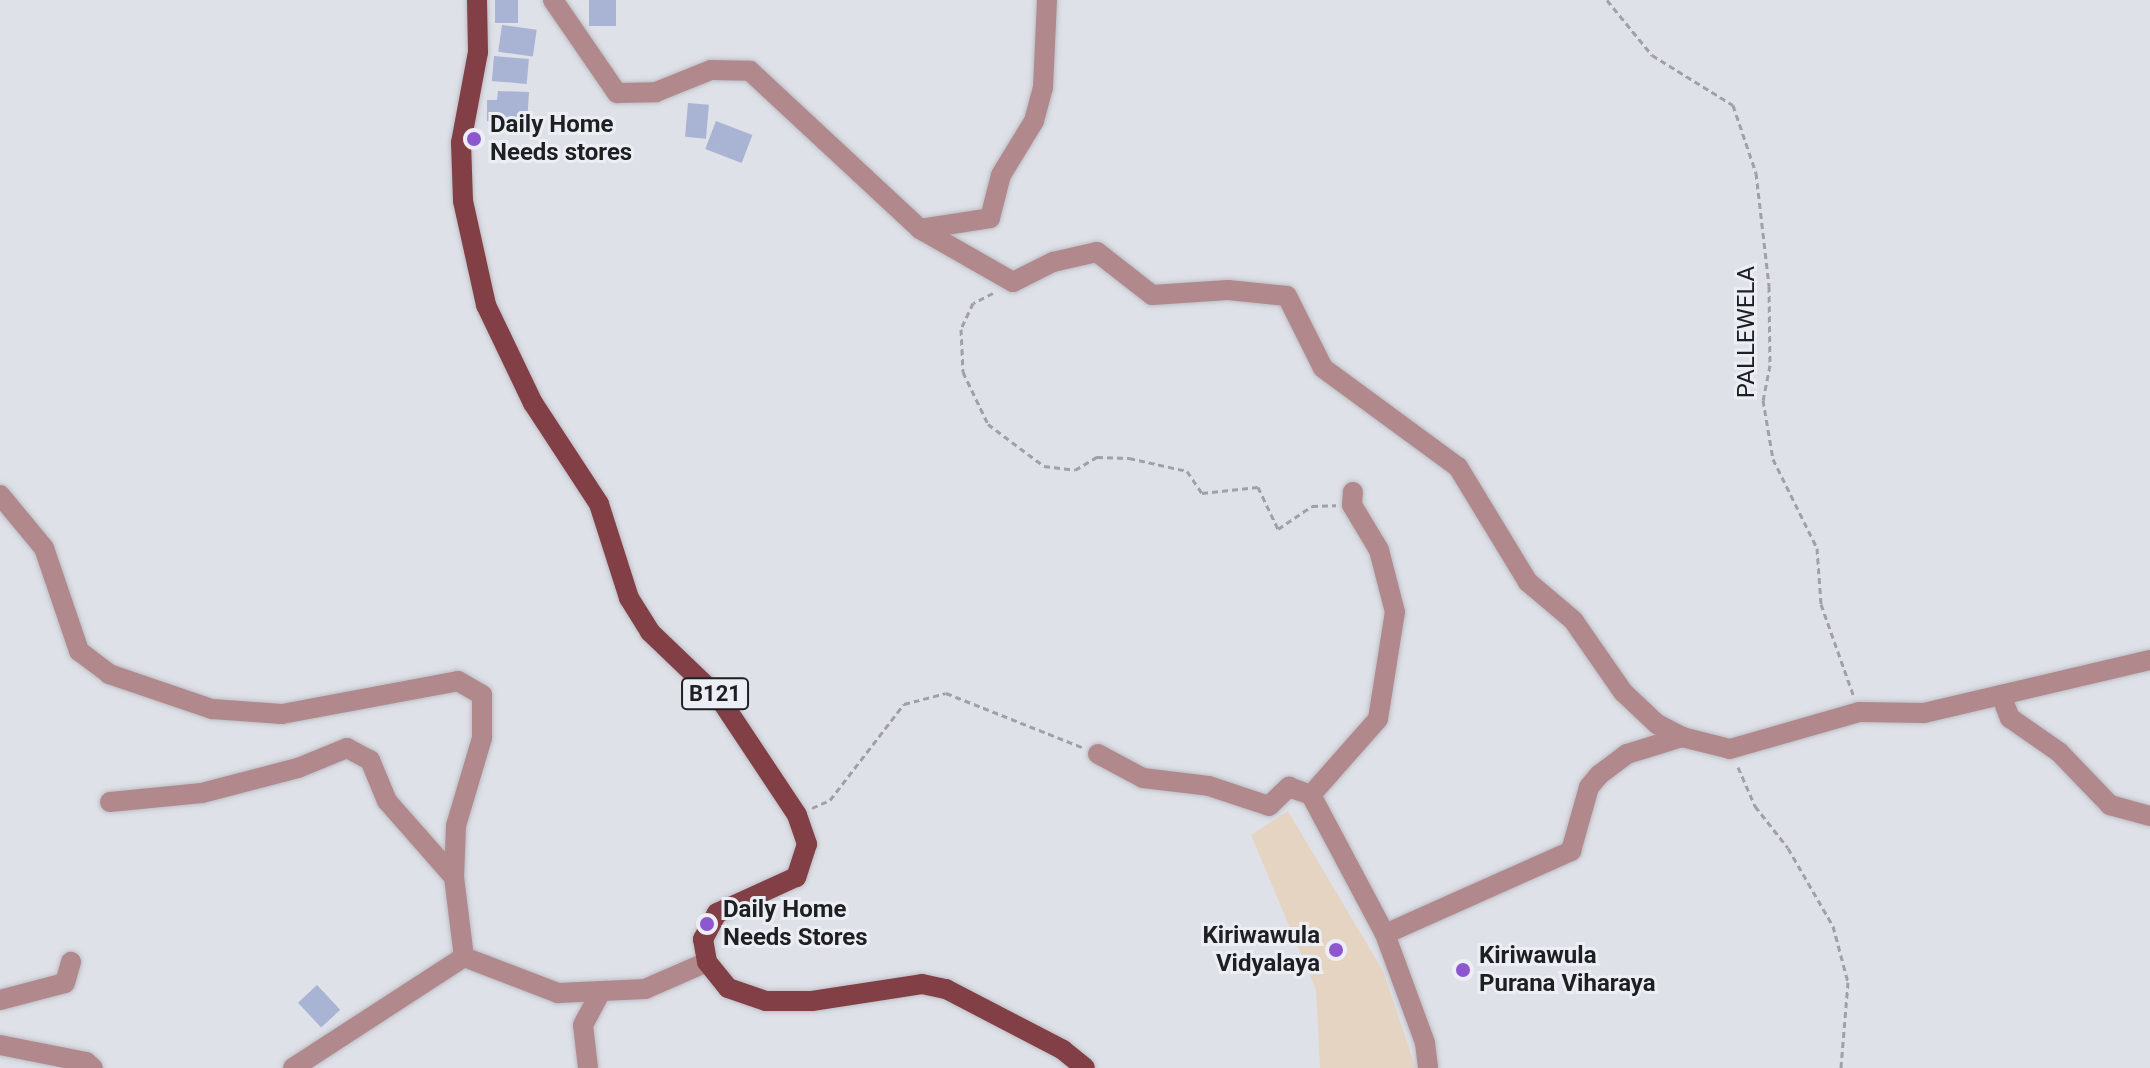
<!DOCTYPE html>
<html>
<head>
<meta charset="utf-8">
<style>
  body { margin:0 }
  #map { position:relative; width:2150px; height:1068px; overflow:hidden; background:#dfe1e8; font-family:Roboto,sans-serif }
  div>[style] { position:absolute }
  .education>* { inset:0; background:#e6d4c3 }
  .building>* { inset:0; background:#a9b3d4; transform-origin:0 0 }
  .path>* { height:3px; margin-top:-1.5px; transform-origin:0; background:repeating-linear-gradient(90deg,#a0a1a7 0 6px,transparent 0 10px) }
  .roads { filter:drop-shadow(0 0 2px #bcbec4) drop-shadow(0 0 2px #bcbec4) }
  .minor>* { height:20px; margin:-10px; padding:0 10px; transform-origin:10px; border-radius:10px; background:#b1898c }
  .major>* { height:20px; margin:-10px; padding:0 10px; transform-origin:10px; border-radius:10px; background:#833f46 }
  .dots>* { width:22px; height:22px; translate:-50% -50%; box-sizing:border-box; border:4px solid #eceef5; border-radius:50% }
  span { translate:-50% -50%; white-space:nowrap; text-align:center; line-height:1.15; -webkit-text-stroke:6px #eceef5; paint-order:stroke }
  .shield-label span { padding:2px 6px; background:#eceef5; border:2px solid; border-radius:6px; -webkit-text-stroke-width:0 }
  .shield-label { font-size:22px; color:#1f1f22; font-weight:700 }
  .poi-label { font-size:24px; color:#1f1f22; font-weight:700 }
  .left { translate:0 -50%; text-align:left }
  .right { translate:-100% -50%; text-align:right }
  .street-label { font-size:24px; color:#1f1f22 }
</style>
</head>
<body>
<div id="map">
  <div class="education">
    <div style="clip-path:polygon(1288px 811px,1383px 971px,1416px 1068px,1320px 1068px,1316px 990px,1251px 835px)"></div>
  </div>
  <div class="building">
    <div style="left:495px;top:0;width:23px;height:23px"></div>
    <div style="left:589px;top:0;width:27px;height:26px"></div>
    <div style="left:502px;top:25px;width:35px;height:27px;rotate:8deg"></div>
    <div style="left:494px;top:56px;width:35px;height:25px;rotate:5deg"></div>
    <div style="clip-path:polygon(498px 91px,529px 92px,527px 123px,487px 121px,487px 100px,497px 100px)"></div>
    <div style="left:688px;top:103px;width:21px;height:34px;rotate:5deg"></div>
    <div style="left:716px;top:121px;width:39px;height:30px;rotate:21deg"></div>
    <div style="left:317px;top:985px;width:34px;height:26px;rotate:47deg"></div>
  </div>
  <div class="path">
    <div style="left:1607px;top:0;width:71px;rotate:50.7deg"></div>
    <div style="left:1652px;top:55px;width:95px;rotate:31.7deg"></div>
    <div style="left:1733px;top:105px;width:72px;rotate:71.3deg"></div>
    <div style="left:1756px;top:173px;width:114px;rotate:83.4deg"></div>
    <div style="left:1769px;top:286px;width:79px;rotate:89.3deg"></div>
    <div style="left:1770px;top:365px;width:36px;rotate:101deg"></div>
    <div style="left:1763px;top:400px;width:60px;rotate:80.4deg"></div>
    <div style="left:1773px;top:459px;width:99px;rotate:63.7deg"></div>
    <div style="left:1817px;top:548px;width:56px;rotate:85.9deg"></div>
    <div style="left:1821px;top:604px;width:99px;rotate:70.5deg"></div>
    <div style="left:993px;top:293px;width:22px;rotate:153deg"></div>
    <div style="left:973px;top:303px;width:29px;rotate:115deg"></div>
    <div style="left:961px;top:329px;width:43px;rotate:87.3deg"></div>
    <div style="left:963px;top:372px;width:58px;rotate:64.3deg"></div>
    <div style="left:988px;top:424px;width:70px;rotate:36.9deg"></div>
    <div style="left:1044px;top:466px;width:31px;rotate:7deg"></div>
    <div style="left:1075px;top:470px;width:26px;rotate:-31deg"></div>
    <div style="left:1097px;top:457px;width:32px;rotate:2deg"></div>
    <div style="left:1129px;top:458px;width:59px;rotate:12.6deg"></div>
    <div style="left:1187px;top:471px;width:27px;rotate:56deg"></div>
    <div style="left:1202px;top:493px;width:56px;rotate:-6.1deg"></div>
    <div style="left:1258px;top:487px;width:47px;rotate:64.5deg"></div>
    <div style="left:1278px;top:529px;width:41px;rotate:-34.1deg"></div>
    <div style="left:1312px;top:506px;width:24px;rotate:-2deg"></div>
    <div style="left:1738px;top:767px;width:43px;rotate:66.4deg"></div>
    <div style="left:1755px;top:806px;width:53px;rotate:51.8deg"></div>
    <div style="left:1788px;top:848px;width:90px;rotate:60deg"></div>
    <div style="left:1833px;top:926px;width:58px;rotate:75deg"></div>
    <div style="left:1848px;top:982px;width:86px;rotate:94.7deg"></div>
    <div style="left:812px;top:808px;width:20px;rotate:-24deg"></div>
    <div style="left:830px;top:800px;width:121px;rotate:-52.4deg"></div>
    <div style="left:904px;top:704px;width:43px;rotate:-14.7deg"></div>
    <div style="left:946px;top:693px;width:149px;rotate:21.7deg"></div>
  </div>
  <div class="roads">
    <div class="minor">
      <div style="left:553px;top:0;width:113px;rotate:55.5deg"></div>
      <div style="left:617px;top:93px;width:39px;rotate:-1deg"></div>
      <div style="left:656px;top:92px;width:59px;rotate:-21.8deg"></div>
      <div style="left:711px;top:70px;width:39px;rotate:1deg"></div>
      <div style="left:750px;top:71px;width:232px;rotate:42.9deg"></div>
      <div style="left:920px;top:229px;width:107px;rotate:29.7deg"></div>
      <div style="left:1013px;top:282px;width:45px;rotate:-26.6deg"></div>
      <div style="left:1053px;top:262px;width:45px;rotate:-12.8deg"></div>
      <div style="left:1097px;top:252px;width:70px;rotate:38deg"></div>
      <div style="left:1152px;top:295px;width:76px;rotate:-3.8deg"></div>
      <div style="left:1228px;top:290px;width:59px;rotate:5.8deg"></div>
      <div style="left:1287px;top:296px;width:80px;rotate:63.4deg"></div>
      <div style="left:1323px;top:368px;width:167px;rotate:36.3deg"></div>
      <div style="left:1458px;top:467px;width:135px;rotate:58.7deg"></div>
      <div style="left:1528px;top:582px;width:59px;rotate:40.2deg"></div>
      <div style="left:1573px;top:620px;width:88px;rotate:55.2deg"></div>
      <div style="left:1623px;top:692px;width:47px;rotate:43.3deg"></div>
      <div style="left:1657px;top:724px;width:28px;rotate:27deg"></div>
      <div style="left:1682px;top:737px;width:49px;rotate:14deg"></div>
      <div style="left:1730px;top:749px;width:134px;rotate:-16deg"></div>
      <div style="left:1859px;top:712px;width:65px;rotate:0.9deg"></div>
      <div style="left:1924px;top:713px;width:232px;rotate:-13.2deg"></div>
      <div style="left:920px;top:229px;width:71px;rotate:-8.9deg"></div>
      <div style="left:990px;top:218px;width:44px;rotate:-75.7deg"></div>
      <div style="left:1001px;top:175px;width:63px;rotate:-58.6deg"></div>
      <div style="left:1034px;top:121px;width:34px;rotate:-75deg"></div>
      <div style="left:1043px;top:88px;width:88px;rotate:-87.4deg"></div>
      <div style="left:0;top:495px;width:69px;rotate:50.3deg"></div>
      <div style="left:44px;top:548px;width:109px;rotate:71.2deg"></div>
      <div style="left:79px;top:651px;width:38px;rotate:37deg"></div>
      <div style="left:109px;top:674px;width:109px;rotate:18.8deg"></div>
      <div style="left:212px;top:709px;width:70px;rotate:4.1deg"></div>
      <div style="left:282px;top:714px;width:179px;rotate:-10.6deg"></div>
      <div style="left:458px;top:681px;width:28px;rotate:30deg"></div>
      <div style="left:482px;top:695px;width:43px;rotate:90deg"></div>
      <div style="left:482px;top:738px;width:92px;rotate:106.5deg"></div>
      <div style="left:456px;top:826px;width:51px;rotate:92.2deg"></div>
      <div style="left:454px;top:877px;width:81px;rotate:82.9deg"></div>
      <div style="left:2001px;top:695px;width:25px;rotate:69deg"></div>
      <div style="left:2010px;top:718px;width:60px;rotate:34.8deg"></div>
      <div style="left:2059px;top:752px;width:74px;rotate:46.1deg"></div>
      <div style="left:2110px;top:805px;width:41px;rotate:15.4deg"></div>
      <div style="left:1098px;top:754px;width:51px;rotate:28.1deg"></div>
      <div style="left:1143px;top:778px;width:66px;rotate:6.9deg"></div>
      <div style="left:1209px;top:786px;width:63px;rotate:18.4deg"></div>
      <div style="left:1269px;top:806px;width:28px;rotate:-44deg"></div>
      <div style="left:1289px;top:787px;width:23px;rotate:20deg"></div>
      <div style="left:1311px;top:795px;width:157px;rotate:62deg"></div>
      <div style="left:1385px;top:934px;width:116px;rotate:69.8deg"></div>
      <div style="left:1425px;top:1043px;width:25px;rotate:83deg"></div>
      <div style="left:1311px;top:795px;width:101px;rotate:-48.6deg"></div>
      <div style="left:1378px;top:719px;width:108px;rotate:-81deg"></div>
      <div style="left:1395px;top:612px;width:64px;rotate:-104.5deg"></div>
      <div style="left:1379px;top:550px;width:52px;rotate:-121deg"></div>
      <div style="left:1352px;top:505px;width:13px;rotate:-86deg"></div>
      <div style="left:110px;top:802px;width:92px;rotate:-5.6deg"></div>
      <div style="left:202px;top:793px;width:99px;rotate:-14.6deg"></div>
      <div style="left:298px;top:768px;width:53px;rotate:-22.2deg"></div>
      <div style="left:347px;top:748px;width:26px;rotate:28deg"></div>
      <div style="left:370px;top:760px;width:44px;rotate:67.5deg"></div>
      <div style="left:387px;top:801px;width:101px;rotate:48.6deg"></div>
      <div style="left:1385px;top:934px;width:204px;rotate:-24deg"></div>
      <div style="left:1571px;top:851px;width:66px;rotate:-74.3deg"></div>
      <div style="left:1589px;top:787px;width:16px;rotate:-50deg"></div>
      <div style="left:1599px;top:775px;width:35px;rotate:-37deg"></div>
      <div style="left:1627px;top:754px;width:58px;rotate:-17.2deg"></div>
      <div style="left:0;top:1000px;width:67px;rotate:-14.7deg"></div>
      <div style="left:65px;top:983px;width:22px;rotate:-74deg"></div>
      <div style="left:0;top:1045px;width:88px;rotate:11.2deg"></div>
      <div style="left:86px;top:1062px;width:9px;rotate:41deg"></div>
      <div style="left:293px;top:1068px;width:204px;rotate:-33deg"></div>
      <div style="left:464px;top:957px;width:101px;rotate:21deg"></div>
      <div style="left:558px;top:993px;width:87px;rotate:-2.6deg"></div>
      <div style="left:645px;top:989px;width:68px;rotate:-23.5deg"></div>
      <div style="left:588px;top:1068px;width:43px;rotate:-96.6deg"></div>
      <div style="left:583px;top:1025px;width:36px;rotate:-62deg"></div>
    </div>
    <div class="major">
      <div style="left:477px;top:0;width:52px;rotate:88.9deg"></div>
      <div style="left:478px;top:52px;width:93px;rotate:100.6deg"></div>
      <div style="left:461px;top:143px;width:58px;rotate:88deg"></div>
      <div style="left:463px;top:201px;width:107px;rotate:77.5deg"></div>
      <div style="left:486px;top:305px;width:109px;rotate:64.4deg"></div>
      <div style="left:533px;top:403px;width:121px;rotate:56.8deg"></div>
      <div style="left:599px;top:504px;width:99px;rotate:72.3deg"></div>
      <div style="left:629px;top:598px;width:40px;rotate:58deg"></div>
      <div style="left:650px;top:632px;width:97px;rotate:43.7deg"></div>
      <div style="left:720px;top:699px;width:139px;rotate:56.4deg"></div>
      <div style="left:797px;top:815px;width:31px;rotate:71deg"></div>
      <div style="left:807px;top:844px;width:35px;rotate:108deg"></div>
      <div style="left:796px;top:877px;width:87px;rotate:155.5deg"></div>
      <div style="left:717px;top:913px;width:30px;rotate:118deg"></div>
      <div style="left:703px;top:939px;width:23px;rotate:80deg"></div>
      <div style="left:707px;top:962px;width:33px;rotate:51deg"></div>
      <div style="left:728px;top:988px;width:40px;rotate:18.9deg"></div>
      <div style="left:766px;top:1001px;width:46px"></div>
      <div style="left:812px;top:1001px;width:111px;rotate:-8.8deg"></div>
      <div style="left:922px;top:984px;width:25px;rotate:12deg"></div>
      <div style="left:946px;top:989px;width:132px;rotate:27.5deg"></div>
      <div style="left:1063px;top:1050px;width:28px;rotate:39deg"></div>
    </div>
  </div>
  <div class="dots">
    <div style="left:474px;top:139px;background:#8d57d0"></div>
    <div style="left:707px;top:924px;background:#8d57d0"></div>
    <div style="left:1336px;top:950px;background:#8d57d0"></div>
    <div style="left:1463px;top:970px;background:#8d57d0"></div>
  </div>
  <div class="shield-label">
    <span style="left:715px;top:694px">B121</span>
  </div>
  <div class="poi-label">
    <span class="left" style="left:490px;top:139px">Daily Home<br>Needs stores</span>
    <span class="left" style="left:723px;top:924px">Daily Home<br>Needs Stores</span>
    <span class="right" style="left:1320px;top:950px">Kiriwawula<br>Vidyalaya</span>
    <span class="left" style="left:1479px;top:970px">Kiriwawula<br>Purana Viharaya</span>
  </div>
  <div class="street-label">
    <span style="left:1747px;top:332px;rotate:-90deg">PALLEWELA</span>
  </div>
</div>
</body>
</html>
